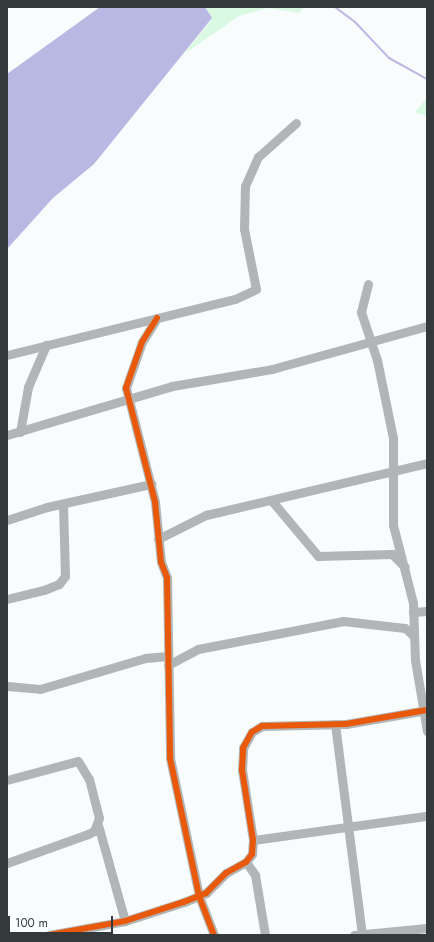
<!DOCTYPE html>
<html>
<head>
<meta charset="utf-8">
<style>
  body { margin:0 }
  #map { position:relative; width:434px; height:942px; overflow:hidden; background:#f8fcfd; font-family:Jost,sans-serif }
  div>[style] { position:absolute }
  .green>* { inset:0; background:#daf9e3 }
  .water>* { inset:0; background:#b8b8e2 }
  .stream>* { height:2px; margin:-1px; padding:0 1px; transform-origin:1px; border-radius:1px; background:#b8b8e2 }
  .minor>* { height:9px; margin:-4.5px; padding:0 4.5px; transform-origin:4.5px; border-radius:4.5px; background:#b2b5b5 }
  .cycleway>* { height:6px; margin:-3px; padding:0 3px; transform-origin:3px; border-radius:3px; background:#e8590c }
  span { translate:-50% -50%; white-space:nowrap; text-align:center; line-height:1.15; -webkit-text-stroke:4px #f6fdff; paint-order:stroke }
  .frame { position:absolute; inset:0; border:8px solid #343a3c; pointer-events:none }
  .scale { position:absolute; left:8px; top:916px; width:105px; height:18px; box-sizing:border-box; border:2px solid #343a3c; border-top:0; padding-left:5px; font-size:12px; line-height:14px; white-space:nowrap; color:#343a3c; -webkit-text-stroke:3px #f6fdff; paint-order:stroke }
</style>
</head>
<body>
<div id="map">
  <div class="green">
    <div style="clip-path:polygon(205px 7px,304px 7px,299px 13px,268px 8px,239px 16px,184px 54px,212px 19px)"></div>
    <div style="clip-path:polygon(427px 98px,427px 116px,415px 112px)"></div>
  </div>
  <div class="water">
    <div style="clip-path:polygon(100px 7px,205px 7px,212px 18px,94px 164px,53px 198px,7px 249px,7px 74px)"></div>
  </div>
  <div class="stream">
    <div style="left:335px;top:7px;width:25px;rotate:37deg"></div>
    <div style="left:355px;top:22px;width:50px;rotate:46.6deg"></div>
    <div style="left:389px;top:58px;width:43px;rotate:28.9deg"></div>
  </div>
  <div class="minor">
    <div style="left:368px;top:284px;width:29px;rotate:104deg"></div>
    <div style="left:361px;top:312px;width:51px;rotate:71.6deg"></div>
    <div style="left:377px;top:360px;width:80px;rotate:78.4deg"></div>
    <div style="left:393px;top:438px;width:87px;rotate:90deg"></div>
    <div style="left:393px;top:525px;width:81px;rotate:75.6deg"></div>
    <div style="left:413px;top:603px;width:57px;rotate:88deg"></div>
    <div style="left:415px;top:660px;width:72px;rotate:80.4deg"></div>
    <div style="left:157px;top:318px;width:28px;rotate:122deg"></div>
    <div style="left:142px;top:342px;width:49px;rotate:109.2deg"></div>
    <div style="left:126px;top:388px;width:118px;rotate:75.7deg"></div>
    <div style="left:155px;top:502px;width:60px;rotate:84.3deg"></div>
    <div style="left:161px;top:562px;width:17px;rotate:69deg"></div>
    <div style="left:167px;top:578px;width:180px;rotate:89deg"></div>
    <div style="left:170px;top:758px;width:141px;rotate:78.1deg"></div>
    <div style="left:199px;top:896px;width:42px;rotate:69deg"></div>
    <div style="left:7px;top:355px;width:235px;rotate:-13.8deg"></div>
    <div style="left:235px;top:299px;width:23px;rotate:-25deg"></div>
    <div style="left:256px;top:289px;width:61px;rotate:-101.3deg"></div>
    <div style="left:244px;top:229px;width:43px;rotate:-88.7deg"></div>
    <div style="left:245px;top:186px;width:32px;rotate:-66deg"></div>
    <div style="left:258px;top:157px;width:51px;rotate:-41.8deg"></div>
    <div style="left:20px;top:432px;width:46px;rotate:-79.9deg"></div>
    <div style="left:28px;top:387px;width:46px;rotate:-66.8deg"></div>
    <div style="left:7px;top:435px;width:172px;rotate:-16.5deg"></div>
    <div style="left:172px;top:386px;width:101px;rotate:-9.6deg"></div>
    <div style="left:272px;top:369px;width:161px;rotate:-15.5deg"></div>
    <div style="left:272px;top:501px;width:72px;rotate:50.1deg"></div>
    <div style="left:318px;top:556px;width:74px;rotate:-1.5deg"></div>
    <div style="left:392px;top:554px;width:18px;rotate:45deg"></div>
    <div style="left:7px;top:520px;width:42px;rotate:-18deg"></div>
    <div style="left:47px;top:507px;width:107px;rotate:-12.5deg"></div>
    <div style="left:158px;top:539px;width:54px;rotate:-26.6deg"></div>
    <div style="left:206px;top:515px;width:227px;rotate:-13.2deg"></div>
    <div style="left:7px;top:599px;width:38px;rotate:-14deg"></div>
    <div style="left:44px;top:590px;width:16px;rotate:-22deg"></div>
    <div style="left:59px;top:584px;width:10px;rotate:-53deg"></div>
    <div style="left:65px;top:576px;width:72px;rotate:-91.6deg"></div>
    <div style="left:413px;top:612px;width:14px;rotate:-4deg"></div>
    <div style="left:168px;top:665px;width:34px;rotate:-28deg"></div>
    <div style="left:198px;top:649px;width:148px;rotate:-10.9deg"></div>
    <div style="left:343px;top:621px;width:62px;rotate:6.4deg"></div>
    <div style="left:405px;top:628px;width:12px;rotate:42deg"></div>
    <div style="left:7px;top:686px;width:33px;rotate:5deg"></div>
    <div style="left:40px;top:689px;width:109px;rotate:-16.4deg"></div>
    <div style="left:145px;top:658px;width:23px;rotate:-5deg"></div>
    <div style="left:335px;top:724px;width:212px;rotate:82.7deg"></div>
    <div style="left:7px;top:780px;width:73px;rotate:-15deg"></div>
    <div style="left:78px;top:761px;width:21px;rotate:59deg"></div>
    <div style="left:89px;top:779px;width:40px;rotate:75.6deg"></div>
    <div style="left:99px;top:818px;width:14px;rotate:111deg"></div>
    <div style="left:94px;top:831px;width:7px;rotate:153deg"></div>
    <div style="left:88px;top:834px;width:86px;rotate:160.3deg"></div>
    <div style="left:98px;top:825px;width:100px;rotate:74.3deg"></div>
    <div style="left:253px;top:840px;width:176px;rotate:-7.9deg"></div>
    <div style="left:246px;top:862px;width:16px;rotate:55deg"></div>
    <div style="left:255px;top:875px;width:61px;rotate:80.5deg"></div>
    <div style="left:49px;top:935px;width:77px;rotate:-10.4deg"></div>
    <div style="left:125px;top:921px;width:62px;rotate:-17.9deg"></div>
    <div style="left:184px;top:902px;width:24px;rotate:-22deg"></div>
    <div style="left:206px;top:893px;width:28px;rotate:-45deg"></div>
    <div style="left:226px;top:873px;width:23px;rotate:-29deg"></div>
    <div style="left:246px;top:862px;width:10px;rotate:-53deg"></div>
    <div style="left:252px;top:854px;width:14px;rotate:-86deg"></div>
    <div style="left:253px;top:840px;width:71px;rotate:-98.9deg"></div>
    <div style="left:242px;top:770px;width:22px;rotate:-87deg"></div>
    <div style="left:243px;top:748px;width:18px;rotate:-61deg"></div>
    <div style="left:252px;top:732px;width:12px;rotate:-31deg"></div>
    <div style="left:262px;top:726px;width:84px;rotate:-1.4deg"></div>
    <div style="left:346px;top:724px;width:82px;rotate:-9.8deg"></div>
    <div style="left:354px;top:935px;width:73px;rotate:-5.5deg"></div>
  </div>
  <div class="cycleway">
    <div style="left:157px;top:318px;width:28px;rotate:122deg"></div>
    <div style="left:142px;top:342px;width:49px;rotate:109.2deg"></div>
    <div style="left:126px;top:388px;width:118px;rotate:75.7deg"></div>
    <div style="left:155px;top:502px;width:60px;rotate:84.3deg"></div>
    <div style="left:161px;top:562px;width:17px;rotate:69deg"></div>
    <div style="left:167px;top:578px;width:180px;rotate:89deg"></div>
    <div style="left:170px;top:758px;width:141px;rotate:78.1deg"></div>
    <div style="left:199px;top:896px;width:42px;rotate:69deg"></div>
    <div style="left:49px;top:935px;width:77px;rotate:-10.4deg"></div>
    <div style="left:125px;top:921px;width:62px;rotate:-17.9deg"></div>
    <div style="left:184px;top:902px;width:24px;rotate:-22deg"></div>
    <div style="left:206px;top:893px;width:28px;rotate:-45deg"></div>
    <div style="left:226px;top:873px;width:23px;rotate:-29deg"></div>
    <div style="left:246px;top:862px;width:10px;rotate:-53deg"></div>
    <div style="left:252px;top:854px;width:14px;rotate:-86deg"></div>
    <div style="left:253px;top:840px;width:71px;rotate:-98.9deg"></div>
    <div style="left:242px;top:770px;width:22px;rotate:-87deg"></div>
    <div style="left:243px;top:748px;width:18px;rotate:-61deg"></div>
    <div style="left:252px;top:732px;width:12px;rotate:-31deg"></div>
    <div style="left:262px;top:726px;width:84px;rotate:-1.4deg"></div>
    <div style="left:346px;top:724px;width:82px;rotate:-9.8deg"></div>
  </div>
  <div class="frame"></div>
  <div class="scale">100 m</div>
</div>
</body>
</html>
